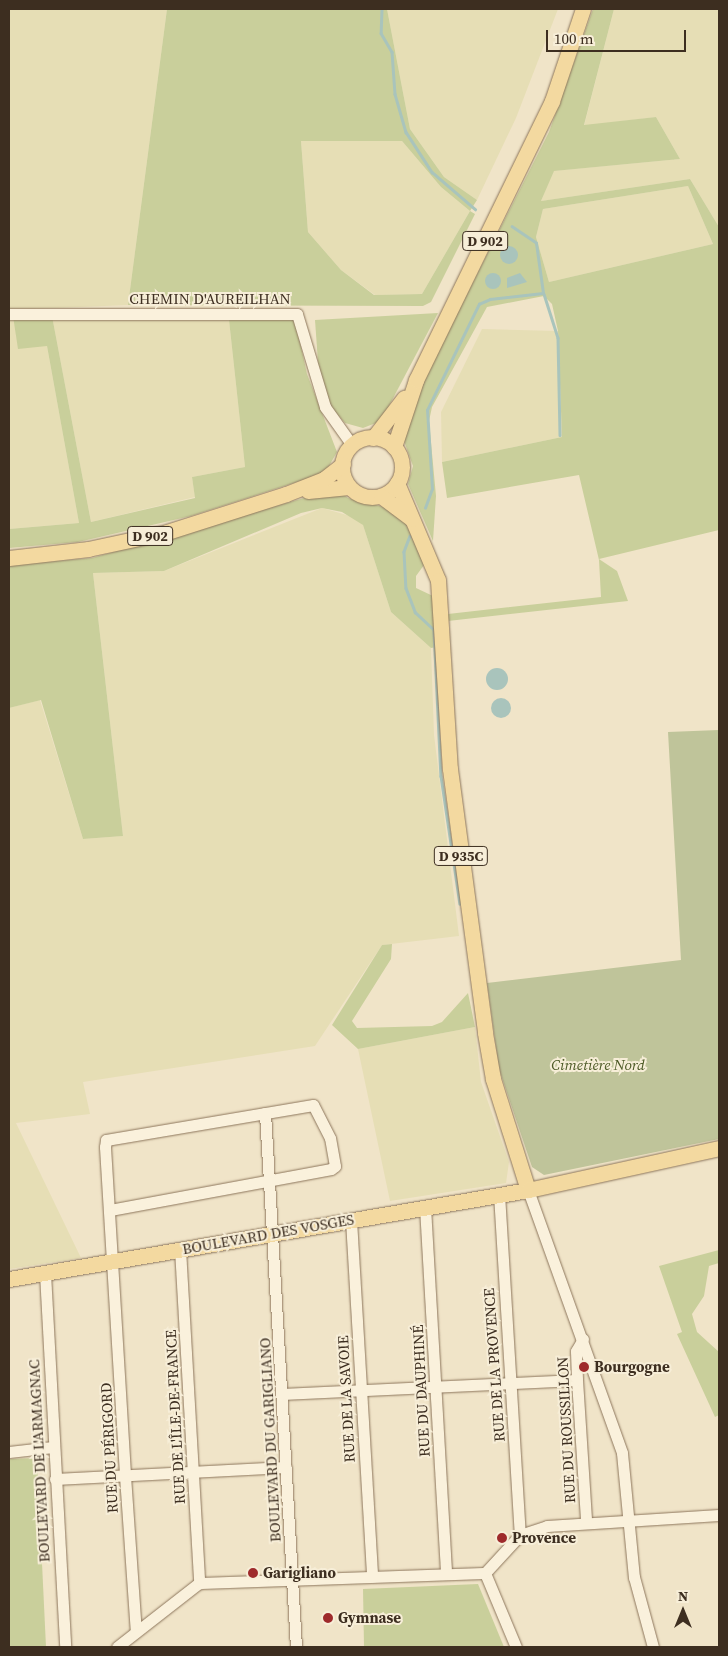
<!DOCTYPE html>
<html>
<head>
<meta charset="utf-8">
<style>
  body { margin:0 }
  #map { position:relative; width:728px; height:1656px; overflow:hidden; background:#f0e4c8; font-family:"Source Serif 4",serif }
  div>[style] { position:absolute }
  .farmland>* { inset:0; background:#e6deb5 }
  .green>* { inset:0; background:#c9cf9b }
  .cemetery>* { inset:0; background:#bfc49a }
  .water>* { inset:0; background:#a9c4bc }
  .round { border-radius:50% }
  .stream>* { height:2.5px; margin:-1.25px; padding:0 1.25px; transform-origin:1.25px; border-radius:1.25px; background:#a9c4bc }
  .roads { filter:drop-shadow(0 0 1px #8d765c) drop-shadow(0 0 1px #8d765c) }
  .minor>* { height:11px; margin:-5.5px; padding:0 5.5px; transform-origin:5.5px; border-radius:5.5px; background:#faf1dc }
  .major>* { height:15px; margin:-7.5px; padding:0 7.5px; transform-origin:7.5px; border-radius:7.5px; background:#f3d9a0 }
  .major>.ring { margin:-7.5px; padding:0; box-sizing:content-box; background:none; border:15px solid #f3d9a0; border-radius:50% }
  .dots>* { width:14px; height:14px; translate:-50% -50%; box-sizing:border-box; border:2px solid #f7eed8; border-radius:50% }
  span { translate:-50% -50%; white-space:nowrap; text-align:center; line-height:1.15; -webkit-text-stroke:4px #f7eed8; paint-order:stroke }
  .shield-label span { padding:1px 4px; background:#f7eed8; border:1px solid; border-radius:4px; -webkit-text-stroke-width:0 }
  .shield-label { font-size:14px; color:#3d2e20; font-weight:700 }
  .street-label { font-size:15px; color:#3d2e20 }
  .park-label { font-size:15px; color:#4d5a26; font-style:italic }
  .poi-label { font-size:15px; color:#3d2e20; font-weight:700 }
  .left { translate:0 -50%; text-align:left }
  .frame { position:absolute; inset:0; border:10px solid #3d2e20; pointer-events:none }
  .north { position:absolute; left:658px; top:1586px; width:50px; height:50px; -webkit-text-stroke:4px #f7eed8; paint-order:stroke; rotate:0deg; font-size:14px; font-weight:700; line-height:20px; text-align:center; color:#3d2e20 }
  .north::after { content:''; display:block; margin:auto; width:18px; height:22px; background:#3d2e20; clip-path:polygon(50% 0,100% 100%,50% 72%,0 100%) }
  .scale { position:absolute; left:546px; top:30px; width:140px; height:22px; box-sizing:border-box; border:2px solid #3d2e20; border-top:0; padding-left:6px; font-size:15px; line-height:18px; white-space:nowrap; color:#3d2e20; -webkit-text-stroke:4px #f7eed8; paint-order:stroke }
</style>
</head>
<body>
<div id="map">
  <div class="farmland">
    <div style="clip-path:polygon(9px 9px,167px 9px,128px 305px,9px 310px)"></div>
    <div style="clip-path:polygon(387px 9px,558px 9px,516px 118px,477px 200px,444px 177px,410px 129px)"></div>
    <div style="clip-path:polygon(614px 9px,719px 9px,719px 227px,690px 179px,541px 201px,553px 171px,680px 159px,656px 117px,584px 126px)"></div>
    <div style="clip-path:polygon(301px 141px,402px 141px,441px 187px,470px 211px,422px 294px,375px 295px,341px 270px,308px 232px)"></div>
    <div style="clip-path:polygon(688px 186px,713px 244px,549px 282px,536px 237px,543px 209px)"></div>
    <div style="clip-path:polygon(9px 316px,47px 346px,79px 523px,9px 529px)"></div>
    <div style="clip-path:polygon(52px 316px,229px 320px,245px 467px,192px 477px,195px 497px,91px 522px)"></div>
    <div style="clip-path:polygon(482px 329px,558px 331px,562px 437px,442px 462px,441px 412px)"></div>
    <div style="clip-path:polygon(322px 508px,357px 518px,363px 525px,391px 612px,431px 648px,434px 735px,459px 936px,382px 945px,315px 1046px,83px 1082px,90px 1114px,16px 1123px,81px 1258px,9px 1269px,9px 708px,40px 700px,83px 839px,123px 836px,93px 573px,164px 571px)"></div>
    <div style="clip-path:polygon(475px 1027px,481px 1082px,509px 1162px,506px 1183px,390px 1201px,358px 1049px)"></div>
  </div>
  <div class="green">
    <div style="clip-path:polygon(evenodd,167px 9px,387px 9px,410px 129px,444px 177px,477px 200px,470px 211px,475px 214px,431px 302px,423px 306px,128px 305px,167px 9px,301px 141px,402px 141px,441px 187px,470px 211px,422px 294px,374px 295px,341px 270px,308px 232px,301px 141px)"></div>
    <div style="clip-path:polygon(evenodd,593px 9px,614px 9px,584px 125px,656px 117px,680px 159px,554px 171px,541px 201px,690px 179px,719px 227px,719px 530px,599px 559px,617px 571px,628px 601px,448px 621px,448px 614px,601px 597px,599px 560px,579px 475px,447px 498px,442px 462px,562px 437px,558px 331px,552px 304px,544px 296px,487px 307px,432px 407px,429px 421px,436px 496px,433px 541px,408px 484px,413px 466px,403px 438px,429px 369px,549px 132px,593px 9px,688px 186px,713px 244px,549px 282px,536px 237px,543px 209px,688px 186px)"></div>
    <div style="clip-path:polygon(438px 313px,381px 421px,363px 428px,345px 423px,331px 407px,319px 376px,315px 320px)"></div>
    <div style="clip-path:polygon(13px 316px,52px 316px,91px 522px,195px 498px,192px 477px,245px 467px,229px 320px,295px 319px,307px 374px,337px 452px,325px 473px,191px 516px,78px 542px,9px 548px,9px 529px,79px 523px,47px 346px,18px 349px)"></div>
    <div style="clip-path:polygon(336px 489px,348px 498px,384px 507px,405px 521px,424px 565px,416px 576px,416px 588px,433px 596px,437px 647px,431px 648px,391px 612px,363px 525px,342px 512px,322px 508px,301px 513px,164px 571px,93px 573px,123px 836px,83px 839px,41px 700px,9px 708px,9px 565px,92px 558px)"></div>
    <div style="clip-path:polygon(392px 944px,391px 959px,352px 1021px,357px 1028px,432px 1026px,442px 1022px,468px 993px,475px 1027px,358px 1049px,332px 1025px,382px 945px)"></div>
    <div style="clip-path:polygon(719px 1250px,719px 1263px,709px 1266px,704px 1296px,692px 1314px,697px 1332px,719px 1352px,719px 1415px,715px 1417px,677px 1334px,682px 1332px,659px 1266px)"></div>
    <div style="clip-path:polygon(37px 1458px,46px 1647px,9px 1647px,9px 1459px)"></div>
    <div style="clip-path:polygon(478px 1584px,504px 1647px,364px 1647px,363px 1589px)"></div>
  </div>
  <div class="cemetery">
    <div style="clip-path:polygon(719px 730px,719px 1139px,544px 1175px,532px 1167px,499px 1069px,487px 983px,681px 960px,668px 732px)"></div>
  </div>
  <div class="water">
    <div class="round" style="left:500px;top:246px;width:18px;height:18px"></div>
    <div class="round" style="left:485px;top:273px;width:16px;height:16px"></div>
    <div style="clip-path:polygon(520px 273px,527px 282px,507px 288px,507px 278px)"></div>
    <div class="round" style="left:486px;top:668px;width:22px;height:22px"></div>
    <div class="round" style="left:491px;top:698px;width:20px;height:20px"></div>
  </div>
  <div class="stream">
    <div style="left:382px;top:9px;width:24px;rotate:92deg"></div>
    <div style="left:381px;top:33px;width:22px;rotate:60deg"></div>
    <div style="left:392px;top:52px;width:42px;rotate:85.9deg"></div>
    <div style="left:395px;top:94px;width:40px;rotate:74deg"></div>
    <div style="left:406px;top:132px;width:48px;rotate:57deg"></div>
    <div style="left:432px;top:172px;width:57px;rotate:40.7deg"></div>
    <div style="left:544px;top:294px;width:46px;rotate:72.3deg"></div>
    <div style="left:558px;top:338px;width:97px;rotate:88.8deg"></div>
    <div style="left:425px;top:508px;width:20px;rotate:-70deg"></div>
    <div style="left:432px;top:489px;width:79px;rotate:-93.6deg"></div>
    <div style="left:427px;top:410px;width:118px;rotate:-63.9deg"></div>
    <div style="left:479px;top:304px;width:12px;rotate:-24deg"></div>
    <div style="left:490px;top:299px;width:53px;rotate:-6.5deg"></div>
    <div style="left:543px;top:293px;width:50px;rotate:-98deg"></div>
    <div style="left:536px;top:243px;width:29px;rotate:-146deg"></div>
    <div style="left:410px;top:536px;width:17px;rotate:111deg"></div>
    <div style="left:404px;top:552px;width:36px;rotate:87deg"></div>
    <div style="left:406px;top:588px;width:26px;rotate:69deg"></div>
    <div style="left:415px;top:612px;width:26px;rotate:43deg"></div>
    <div style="left:434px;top:630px;width:146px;rotate:87.3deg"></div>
    <div style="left:441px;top:776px;width:129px;rotate:81.6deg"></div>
  </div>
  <div class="roads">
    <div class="minor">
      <div style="left:9px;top:314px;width:288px"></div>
      <div style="left:297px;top:314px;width:97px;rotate:73.2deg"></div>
      <div style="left:325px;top:407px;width:47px;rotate:54.6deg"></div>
      <div style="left:265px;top:1113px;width:535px;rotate:86.68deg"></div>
      <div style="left:528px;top:1190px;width:279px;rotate:70.3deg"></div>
      <div style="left:622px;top:1453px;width:125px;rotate:84.5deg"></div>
      <div style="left:634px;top:1577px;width:73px;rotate:74.8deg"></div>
      <div style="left:499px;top:1194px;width:342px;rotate:86.5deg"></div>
      <div style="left:425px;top:1207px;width:367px;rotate:86.7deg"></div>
      <div style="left:110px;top:1210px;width:225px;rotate:-10.5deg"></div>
      <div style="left:331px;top:1169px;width:5px;rotate:-37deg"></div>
      <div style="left:335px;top:1166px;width:28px;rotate:-100deg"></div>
      <div style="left:330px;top:1138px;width:37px;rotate:-117deg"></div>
      <div style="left:313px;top:1105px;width:210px;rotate:170.4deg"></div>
      <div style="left:106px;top:1140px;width:7px;rotate:98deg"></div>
      <div style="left:105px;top:1147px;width:330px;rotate:86.5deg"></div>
      <div style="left:125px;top:1476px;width:156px;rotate:86deg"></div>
      <div style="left:351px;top:1220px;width:357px;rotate:86.6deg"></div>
      <div style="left:180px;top:1249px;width:335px;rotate:86.7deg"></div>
      <div style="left:45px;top:1273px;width:375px;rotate:86.9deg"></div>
      <div style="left:583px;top:1339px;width:14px;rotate:120deg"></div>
      <div style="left:576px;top:1351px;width:29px;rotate:88deg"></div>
      <div style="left:577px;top:1380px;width:141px;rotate:86.3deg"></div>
      <div style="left:282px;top:1394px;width:295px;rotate:-2.7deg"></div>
      <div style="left:9px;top:1452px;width:44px;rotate:-6.5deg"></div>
      <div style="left:55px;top:1479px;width:231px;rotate:-3deg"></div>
      <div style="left:485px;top:1573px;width:80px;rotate:67.3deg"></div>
      <div style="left:117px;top:1647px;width:104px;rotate:-38deg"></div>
      <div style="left:199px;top:1583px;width:286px;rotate:-2deg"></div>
      <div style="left:485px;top:1573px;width:52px;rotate:-47.4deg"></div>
      <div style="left:520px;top:1535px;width:28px;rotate:-18deg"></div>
      <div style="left:547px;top:1526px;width:172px;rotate:-3.7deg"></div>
    </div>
    <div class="major">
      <div class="ring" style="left:342px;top:437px;width:45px;height:45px"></div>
      <div style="left:373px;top:438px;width:51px;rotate:-52.2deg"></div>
      <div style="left:394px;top:447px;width:71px;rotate:-71.8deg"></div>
      <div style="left:416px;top:380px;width:310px;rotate:-64deg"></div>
      <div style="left:552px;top:101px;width:97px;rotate:-71.4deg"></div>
      <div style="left:397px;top:483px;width:105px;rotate:67.1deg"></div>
      <div style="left:438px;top:580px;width:189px;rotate:86.4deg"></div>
      <div style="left:450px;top:769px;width:266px;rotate:82.4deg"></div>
      <div style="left:485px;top:1033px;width:47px;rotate:80.1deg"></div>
      <div style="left:493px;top:1079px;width:116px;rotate:72.5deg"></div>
      <div style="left:308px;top:491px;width:41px;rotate:-5.6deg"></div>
      <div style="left:381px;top:496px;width:38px;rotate:37deg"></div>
      <div style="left:9px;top:558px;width:80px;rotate:-6.5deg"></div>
      <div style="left:88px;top:549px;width:81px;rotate:-12.1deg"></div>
      <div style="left:167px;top:532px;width:125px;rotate:-17.7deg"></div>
      <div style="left:286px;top:494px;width:41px;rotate:-21.5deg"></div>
      <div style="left:324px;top:479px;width:24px;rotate:-38deg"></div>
      <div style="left:9px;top:1279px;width:527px;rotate:-9.73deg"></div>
      <div style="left:528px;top:1190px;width:196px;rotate:-12.4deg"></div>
    </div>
  </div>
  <div class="dots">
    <div style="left:584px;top:1367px;background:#9e2a2b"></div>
    <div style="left:502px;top:1538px;background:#9e2a2b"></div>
    <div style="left:253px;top:1573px;background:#9e2a2b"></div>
    <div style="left:328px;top:1618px;background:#9e2a2b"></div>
  </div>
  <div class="shield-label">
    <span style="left:485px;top:241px">D 902</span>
    <span style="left:150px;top:536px">D 902</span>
    <span style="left:461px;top:856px">D 935C</span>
  </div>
  <div class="street-label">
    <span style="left:210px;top:299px">CHEMIN D'AUREILHAN</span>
    <span style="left:268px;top:1234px;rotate:-10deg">BOULEVARD DES VOSGES</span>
    <span style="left:494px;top:1365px;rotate:-94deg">RUE DE LA PROVENCE</span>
    <span style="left:421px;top:1391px;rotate:-93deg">RUE DU DAUPHINÉ</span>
    <span style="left:346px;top:1399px;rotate:-93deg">RUE DE LA SAVOIE</span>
    <span style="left:175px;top:1417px;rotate:-93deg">RUE DE L'ÎLE-DE-FRANCE</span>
    <span style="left:566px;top:1430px;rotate:-93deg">RUE DU ROUSSILLON</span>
    <span style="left:270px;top:1440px;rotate:-93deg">BOULEVARD DU GARIGLIANO</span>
    <span style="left:109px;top:1448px;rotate:-93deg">RUE DU PÉRIGORD</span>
    <span style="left:39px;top:1461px;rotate:-93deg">BOULEVARD DE L'ARMAGNAC</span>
  </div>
  <div class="park-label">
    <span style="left:598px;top:1065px">Cimetière Nord</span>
  </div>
  <div class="poi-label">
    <span class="left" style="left:594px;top:1367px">Bourgogne</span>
    <span class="left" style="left:512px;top:1538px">Provence</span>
    <span class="left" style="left:263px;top:1573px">Garigliano</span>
    <span class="left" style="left:338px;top:1618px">Gymnase</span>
  </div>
  <div class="frame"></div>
  <div class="north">N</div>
  <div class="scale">100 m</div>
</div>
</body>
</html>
